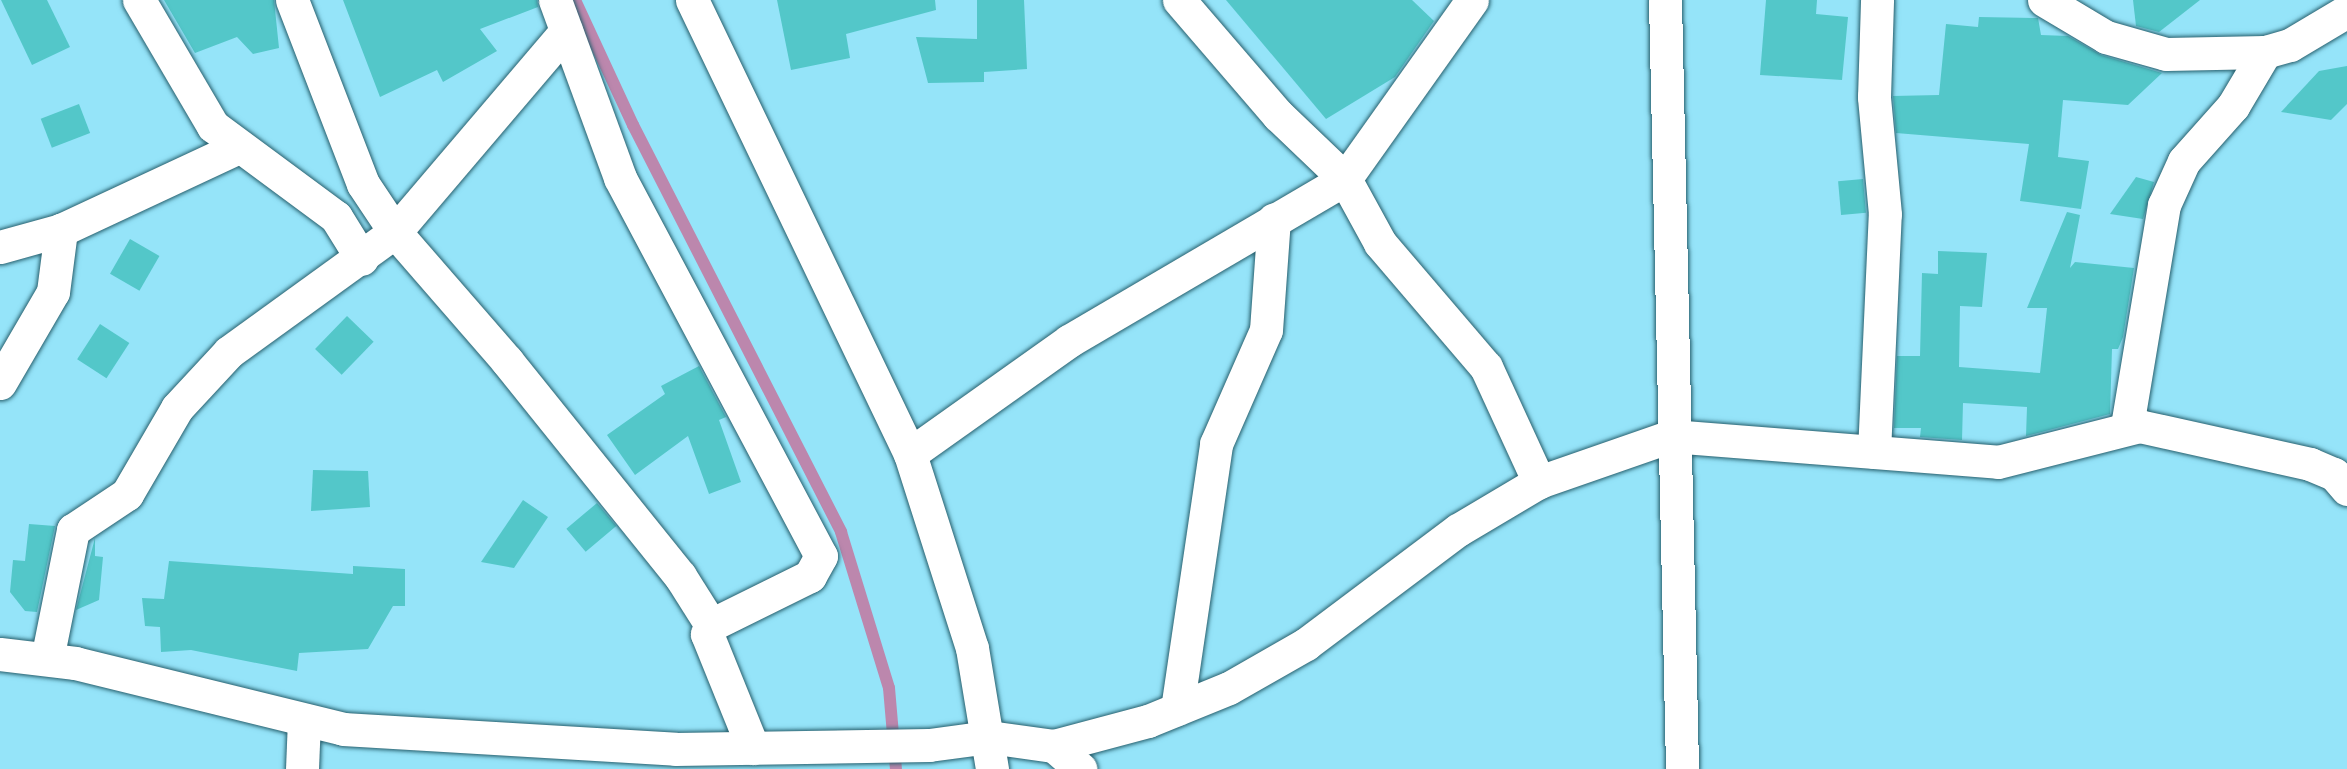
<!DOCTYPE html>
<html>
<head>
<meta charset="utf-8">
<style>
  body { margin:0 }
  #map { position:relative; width:2347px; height:769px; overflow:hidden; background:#95e4f9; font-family:Overpass,sans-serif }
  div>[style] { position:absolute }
  .stream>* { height:12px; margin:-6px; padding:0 6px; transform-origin:6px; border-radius:6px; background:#bc87ad }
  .building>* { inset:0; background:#53c7c9; transform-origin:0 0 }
  .roads { filter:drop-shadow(0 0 2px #275f6d) drop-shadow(0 0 2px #275f6d) }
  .minor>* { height:33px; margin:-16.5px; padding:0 16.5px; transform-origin:16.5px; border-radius:16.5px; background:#fff }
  span { translate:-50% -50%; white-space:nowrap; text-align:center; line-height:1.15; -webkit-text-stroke:5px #f0f9fb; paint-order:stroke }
</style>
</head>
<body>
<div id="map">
  <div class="stream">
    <div style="left:575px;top:0;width:138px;rotate:65.1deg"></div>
    <div style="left:633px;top:125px;width:457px;rotate:62.9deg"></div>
    <div style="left:841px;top:532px;width:163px;rotate:72.9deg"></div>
    <div style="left:889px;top:688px;width:81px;rotate:85.1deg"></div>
  </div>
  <div class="building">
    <div style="clip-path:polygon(1px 0,47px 0,70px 47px,32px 65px)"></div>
    <div style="clip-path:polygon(164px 0,274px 0,279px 48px,253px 54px,237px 37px,195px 53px)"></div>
    <div style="clip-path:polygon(343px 0,537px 0,538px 7px,480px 29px,497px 51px,443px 82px,437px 70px,380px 97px)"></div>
    <div style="clip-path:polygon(777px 0,935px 0,936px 10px,846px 34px,850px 58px,791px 70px)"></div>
    <div style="clip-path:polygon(977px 0,1024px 0,1027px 69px,984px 72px,984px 82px,928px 83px,916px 37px,977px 39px)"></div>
    <div style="clip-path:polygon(1226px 0,1412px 0,1434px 21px,1395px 77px,1326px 119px)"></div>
    <div style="clip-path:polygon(1766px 0,1817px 0,1816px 14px,1848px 17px,1842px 80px,1760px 75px)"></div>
    <div style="clip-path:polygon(2133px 0,2200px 0,2159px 32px,2136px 26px)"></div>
    <div style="clip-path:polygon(1979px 17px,2038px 18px,2041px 35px,2068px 36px,2101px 55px,2162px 73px,2128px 105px,2063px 100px,2058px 157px,2089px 161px,2081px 209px,2020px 201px,2029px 144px,1896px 133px,1893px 96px,1939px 95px,1946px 24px,1978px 27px)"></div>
    <div style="clip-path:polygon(2347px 66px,2347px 104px,2331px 120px,2281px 112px,2319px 71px)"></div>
    <div style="left:79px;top:104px;width:31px;height:41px;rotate:69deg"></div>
    <div style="clip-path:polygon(2136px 177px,2154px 182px,2143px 219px,2110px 214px)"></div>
    <div style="left:1863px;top:179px;width:34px;height:25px;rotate:85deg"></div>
    <div style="clip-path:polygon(2067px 212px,2080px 215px,2070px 268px,2075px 262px,2134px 268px,2123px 337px,2118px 349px,2112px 349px,2110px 414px,2026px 436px,2027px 407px,1963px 403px,1962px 440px,1920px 437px,1921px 428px,1894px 428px,1897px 356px,1920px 356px,1922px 273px,1938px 274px,1938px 251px,1987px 253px,1982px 307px,1960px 306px,1959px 367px,2040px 373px,2047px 308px,2027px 308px)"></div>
    <div style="left:130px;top:239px;width:34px;height:40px;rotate:30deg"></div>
    <div style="left:347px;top:316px;width:37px;height:46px;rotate:44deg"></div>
    <div style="left:100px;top:324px;width:35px;height:42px;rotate:33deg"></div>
    <div style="clip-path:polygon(699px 366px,726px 417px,719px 420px,741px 482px,709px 494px,688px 436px,635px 475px,607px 435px,665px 394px,661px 386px)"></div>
    <div style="clip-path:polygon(313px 470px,368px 471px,370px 507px,311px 511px)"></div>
    <div style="clip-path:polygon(523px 500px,548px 517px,514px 568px,481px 562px)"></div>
    <div style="left:597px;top:503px;width:30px;height:40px;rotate:50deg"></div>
    <div style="clip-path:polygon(29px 524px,55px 526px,37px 612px,25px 611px,10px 592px,13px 560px,25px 561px)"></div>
    <div style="clip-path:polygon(95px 538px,95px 556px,103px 557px,99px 600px,76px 610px)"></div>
    <div style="clip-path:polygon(169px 561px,353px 574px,353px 566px,405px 569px,405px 606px,393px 606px,368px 649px,299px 653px,297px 671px,191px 650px,161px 652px,160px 627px,145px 626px,142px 598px,164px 599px)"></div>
  </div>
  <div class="roads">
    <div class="minor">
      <div style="left:139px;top:0;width:146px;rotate:59.6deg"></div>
      <div style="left:213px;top:126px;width:153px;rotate:36.5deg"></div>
      <div style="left:336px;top:217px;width:49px;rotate:58.2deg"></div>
      <div style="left:292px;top:0;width:197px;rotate:68.9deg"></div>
      <div style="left:363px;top:184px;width:58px;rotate:56.3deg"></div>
      <div style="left:395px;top:232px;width:171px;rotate:49deg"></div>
      <div style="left:507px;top:361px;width:276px;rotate:51.2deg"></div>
      <div style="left:680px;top:576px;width:58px;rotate:57.7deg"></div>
      <div style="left:555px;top:0;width:189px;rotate:69.9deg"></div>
      <div style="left:620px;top:178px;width:428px;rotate:62deg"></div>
      <div style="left:821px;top:556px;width:23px;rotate:119deg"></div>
      <div style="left:810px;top:576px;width:110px;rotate:153.7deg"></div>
      <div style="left:711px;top:625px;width:10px;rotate:114deg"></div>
      <div style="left:707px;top:634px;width:123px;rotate:68deg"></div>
      <div style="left:692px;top:0;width:504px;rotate:64.35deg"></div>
      <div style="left:910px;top:454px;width:204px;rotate:72.3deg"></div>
      <div style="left:972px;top:648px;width:123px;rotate:80.6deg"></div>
      <div style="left:1179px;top:0;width:152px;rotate:49.3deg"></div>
      <div style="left:1278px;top:115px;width:93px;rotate:43.7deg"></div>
      <div style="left:1345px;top:179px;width:73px;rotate:61.3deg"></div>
      <div style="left:1380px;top:243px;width:163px;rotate:49.5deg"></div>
      <div style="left:1486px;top:367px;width:127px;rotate:65.3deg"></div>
      <div style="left:1665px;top:0;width:769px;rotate:88.73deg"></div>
      <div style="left:2044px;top:0;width:72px;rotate:30.8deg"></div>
      <div style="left:2106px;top:37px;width:62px;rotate:15.8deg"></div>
      <div style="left:2166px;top:54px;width:99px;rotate:-1.2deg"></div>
      <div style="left:2265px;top:52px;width:26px;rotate:-16deg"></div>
      <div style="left:2290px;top:45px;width:66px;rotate:-30.8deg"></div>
      <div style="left:0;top:247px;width:63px;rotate:-15.6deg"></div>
      <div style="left:61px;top:230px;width:196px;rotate:-25deg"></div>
      <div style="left:0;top:383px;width:105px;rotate:-59.8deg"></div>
      <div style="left:53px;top:292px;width:63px;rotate:-82.6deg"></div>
      <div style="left:2127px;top:426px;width:224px;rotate:-80.5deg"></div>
      <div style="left:2164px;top:205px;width:48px;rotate:-65.6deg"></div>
      <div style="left:2184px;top:161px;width:74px;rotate:-48.3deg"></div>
      <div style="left:2233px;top:106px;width:63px;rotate:-59.3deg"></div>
      <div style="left:1874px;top:452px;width:238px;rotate:-87.4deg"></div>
      <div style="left:1885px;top:214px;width:118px;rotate:-95.4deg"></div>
      <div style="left:1874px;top:97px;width:97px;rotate:-88.2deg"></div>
      <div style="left:910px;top:454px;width:195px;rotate:-35.4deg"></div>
      <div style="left:1069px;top:341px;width:320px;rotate:-30.4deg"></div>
      <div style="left:1345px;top:179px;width:219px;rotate:-54.6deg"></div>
      <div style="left:0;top:654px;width:76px;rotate:6.8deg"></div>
      <div style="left:75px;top:663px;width:276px;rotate:13.8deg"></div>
      <div style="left:343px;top:729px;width:333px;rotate:3.4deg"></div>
      <div style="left:675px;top:749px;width:254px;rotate:-0.9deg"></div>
      <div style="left:929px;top:745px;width:61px;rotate:-7.6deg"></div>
      <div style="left:989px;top:737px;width:66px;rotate:7.9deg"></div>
      <div style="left:1054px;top:746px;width:97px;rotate:-14.9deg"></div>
      <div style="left:1148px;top:721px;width:87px;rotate:-22.2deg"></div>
      <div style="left:1229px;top:688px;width:89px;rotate:-29.7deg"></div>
      <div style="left:1306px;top:644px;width:190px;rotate:-36.9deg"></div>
      <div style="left:1458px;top:530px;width:94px;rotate:-30.7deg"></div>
      <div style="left:1539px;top:482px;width:140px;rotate:-19.2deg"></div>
      <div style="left:1671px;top:436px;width:328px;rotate:4.5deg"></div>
      <div style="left:1998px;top:462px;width:146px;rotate:-14.3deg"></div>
      <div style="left:2139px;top:426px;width:175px;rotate:12.5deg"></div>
      <div style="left:2310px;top:464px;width:26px;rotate:23deg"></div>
      <div style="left:2334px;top:474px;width:20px;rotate:49deg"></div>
      <div style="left:47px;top:659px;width:132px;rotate:-78.6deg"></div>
      <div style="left:73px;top:530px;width:65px;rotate:-33.7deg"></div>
      <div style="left:127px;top:494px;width:99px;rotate:-59.8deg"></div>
      <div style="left:177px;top:408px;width:76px;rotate:-47.1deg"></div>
      <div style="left:229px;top:352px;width:205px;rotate:-35.9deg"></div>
      <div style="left:395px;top:232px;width:264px;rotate:-49.6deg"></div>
      <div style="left:1177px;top:709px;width:268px;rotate:-81.6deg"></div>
      <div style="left:1216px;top:444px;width:124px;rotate:-66.3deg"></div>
      <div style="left:1266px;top:330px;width:111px;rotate:-85.9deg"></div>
      <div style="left:1054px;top:746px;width:35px;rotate:41deg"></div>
      <div style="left:302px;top:769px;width:49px;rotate:-87.7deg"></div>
    </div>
  </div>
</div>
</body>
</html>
